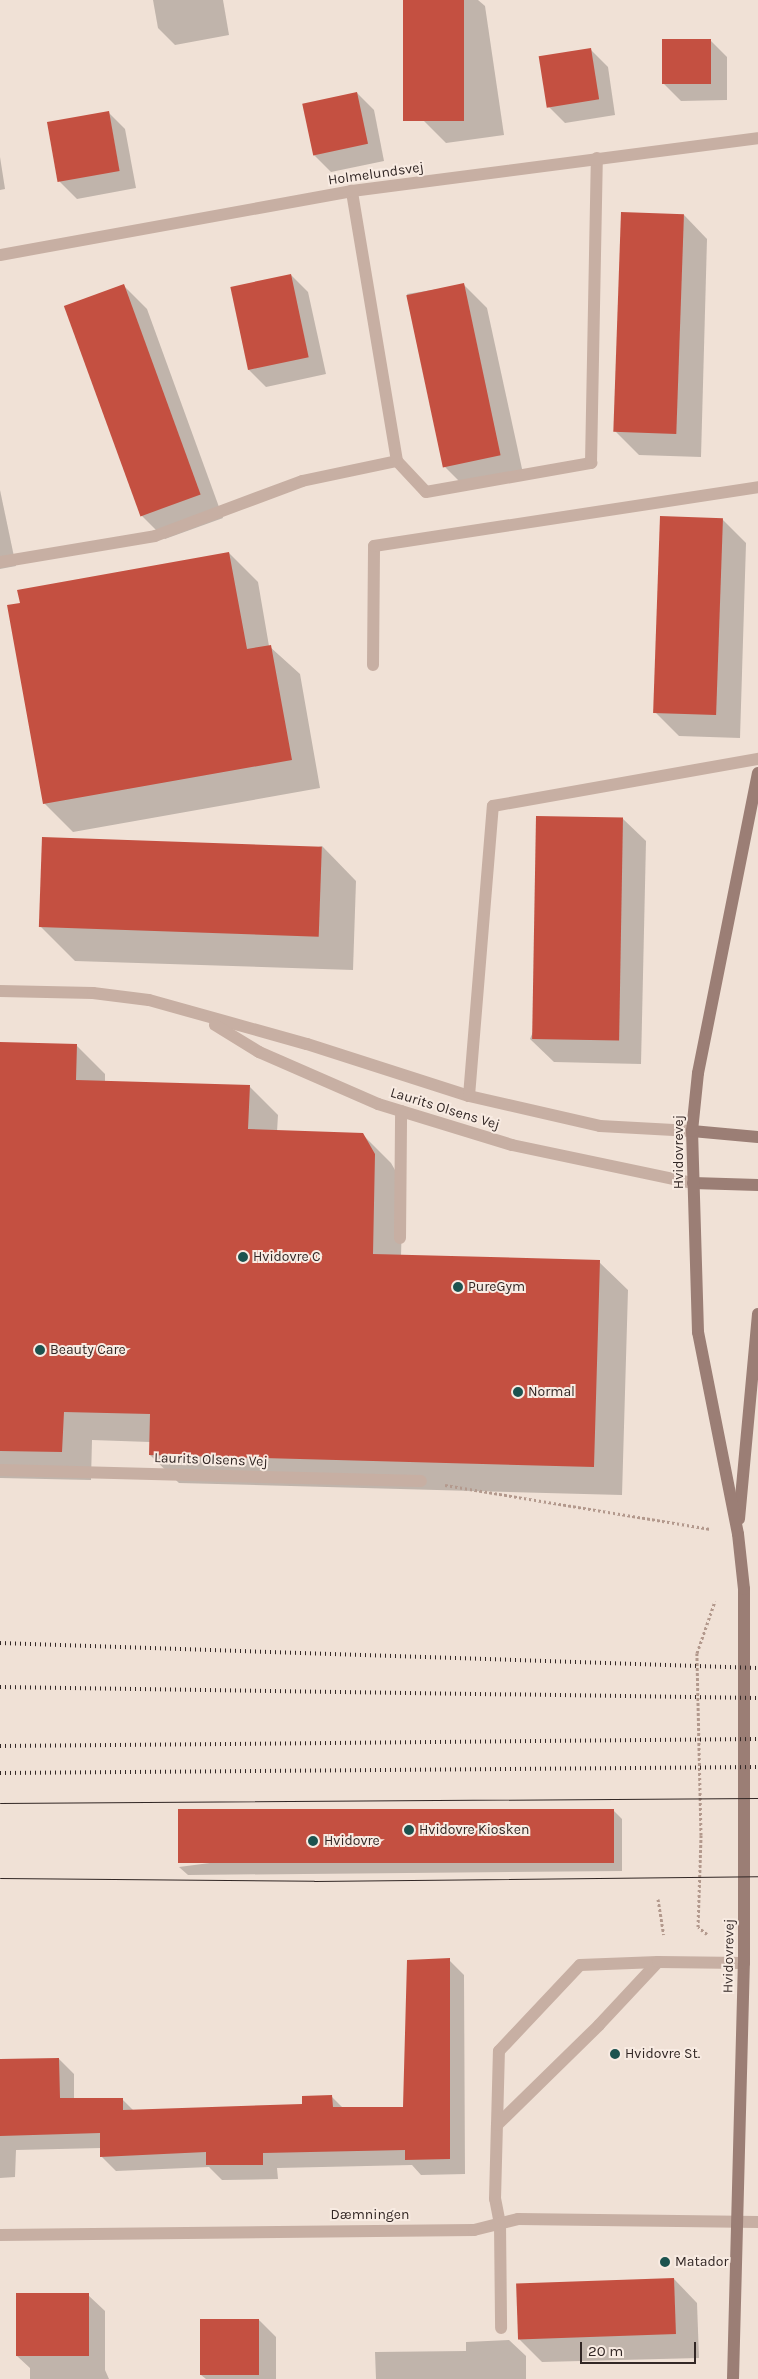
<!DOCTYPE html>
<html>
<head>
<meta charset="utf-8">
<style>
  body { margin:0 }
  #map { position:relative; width:758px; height:2379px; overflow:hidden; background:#f0e1d6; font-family:Karla,sans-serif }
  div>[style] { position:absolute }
  .shadow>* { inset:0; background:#0003 }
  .building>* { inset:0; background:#c45041; transform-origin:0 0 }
  .path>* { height:3px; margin-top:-1.5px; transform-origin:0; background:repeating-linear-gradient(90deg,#b3998d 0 2.5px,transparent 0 5px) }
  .lane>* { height:12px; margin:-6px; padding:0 6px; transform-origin:6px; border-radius:6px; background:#c7afa3 }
  .street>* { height:12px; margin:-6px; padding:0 6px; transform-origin:6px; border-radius:6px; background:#c7afa3 }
  .secondary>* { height:12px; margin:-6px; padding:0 6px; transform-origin:6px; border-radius:6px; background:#9b7e75 }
  .tram>* { height:1px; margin:-0.5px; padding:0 0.5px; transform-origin:0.5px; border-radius:0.5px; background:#322725 }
  .rail>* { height:4px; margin-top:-2px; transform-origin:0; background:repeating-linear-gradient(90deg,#322725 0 1px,transparent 0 5px) }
  .dots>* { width:14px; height:14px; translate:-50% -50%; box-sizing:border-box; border:2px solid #f8ebe2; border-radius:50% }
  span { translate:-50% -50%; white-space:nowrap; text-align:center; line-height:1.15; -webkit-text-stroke:4px #f8ebe2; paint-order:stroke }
  .street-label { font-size:14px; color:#322725 }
  .poi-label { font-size:14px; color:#322725 }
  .left { translate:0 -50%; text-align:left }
  .scale { position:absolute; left:580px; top:2342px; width:116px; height:22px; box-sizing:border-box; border:2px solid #322725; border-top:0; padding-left:6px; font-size:15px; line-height:18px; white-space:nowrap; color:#322725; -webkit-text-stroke:4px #f8ebe2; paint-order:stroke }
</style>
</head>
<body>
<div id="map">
  <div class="shadow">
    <div style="clip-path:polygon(153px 0,223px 0,229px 35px,175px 45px,158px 28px)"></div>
    <div style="clip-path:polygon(404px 0,478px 0,485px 6px,504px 135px,446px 143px,422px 119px)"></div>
    <div style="clip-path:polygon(710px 40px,727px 57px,727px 100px,681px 101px,664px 84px)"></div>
    <div style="clip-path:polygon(591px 50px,608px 67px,615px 115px,565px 123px,548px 106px)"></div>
    <div style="clip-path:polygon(357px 93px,374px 110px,384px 161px,331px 172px,314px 155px)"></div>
    <div style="clip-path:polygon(108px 112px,125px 129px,136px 188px,77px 199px,60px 182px,49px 124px)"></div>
    <div style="clip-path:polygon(0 157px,5px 189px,0 190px)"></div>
    <div style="clip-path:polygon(684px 215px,707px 239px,701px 457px,639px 455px,615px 431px)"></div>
    <div style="clip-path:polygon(291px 275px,308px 292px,326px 374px,266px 387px,249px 370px,232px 288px)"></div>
    <div style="clip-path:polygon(123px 285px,147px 309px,223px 518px,165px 539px,142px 516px,66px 306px)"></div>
    <div style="clip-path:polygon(464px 285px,487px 308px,524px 478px,468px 490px,445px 467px,407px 294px)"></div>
    <div style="clip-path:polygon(0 490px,16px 566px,0 569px)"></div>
    <div style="clip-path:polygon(722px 519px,746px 543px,740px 738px,679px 736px,655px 712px)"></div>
    <div style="clip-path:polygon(229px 553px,258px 582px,269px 646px,300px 674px,320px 788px,73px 832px,44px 803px)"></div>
    <div style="clip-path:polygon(622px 818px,646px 841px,641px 1064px,554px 1062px,530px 1039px)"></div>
    <div style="clip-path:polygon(322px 846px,356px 881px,353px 970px,75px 961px,41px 927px)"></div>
    <div style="clip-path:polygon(0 1043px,77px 1046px,105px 1074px,105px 1082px,249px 1086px,278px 1115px,277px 1132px,362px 1134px,391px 1163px,403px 1184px,401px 1256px,599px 1262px,628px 1290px,622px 1495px,179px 1483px,150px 1455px,150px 1442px,92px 1440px,91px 1480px,0 1478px)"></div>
    <div style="clip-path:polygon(613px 1810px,622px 1819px,622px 1871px,188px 1875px,179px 1867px)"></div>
    <div style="clip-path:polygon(449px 1960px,464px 1975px,465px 2174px,421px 2175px,412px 2165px,277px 2168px,278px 2179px,222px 2180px,209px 2167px,116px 2171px,101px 2156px,101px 2148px,16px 2150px,15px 2177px,0 2178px,0 2060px,59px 2059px,74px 2074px,74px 2099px,122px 2099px,134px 2111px,303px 2105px,332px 2097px,343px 2108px,405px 2108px)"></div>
    <div style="clip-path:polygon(674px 2279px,697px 2303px,699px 2358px,542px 2362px,518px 2338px)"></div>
    <div style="clip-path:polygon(88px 2295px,105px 2311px,105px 2370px,109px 2379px,30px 2379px,30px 2368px,17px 2356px)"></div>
    <div style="clip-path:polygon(259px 2320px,276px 2337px,276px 2379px,206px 2379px,201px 2375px)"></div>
    <div style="clip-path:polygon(509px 2340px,526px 2356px,526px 2379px,376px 2379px,375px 2352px,466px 2351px,466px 2342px)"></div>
  </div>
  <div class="building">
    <div style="left:403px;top:0;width:61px;height:121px"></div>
    <div style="left:662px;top:39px;width:49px;height:45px"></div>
    <div style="left:591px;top:48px;width:52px;height:53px;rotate:81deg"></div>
    <div style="left:357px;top:92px;width:53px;height:56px;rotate:78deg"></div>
    <div style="left:109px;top:111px;width:61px;height:63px;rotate:80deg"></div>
    <div style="left:621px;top:212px;width:63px;height:220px;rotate:2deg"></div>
    <div style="left:291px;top:274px;width:85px;height:62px;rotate:78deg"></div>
    <div style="left:464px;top:283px;width:176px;height:59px;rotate:78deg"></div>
    <div style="left:124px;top:284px;width:224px;height:64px;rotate:70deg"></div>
    <div style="left:660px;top:516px;width:63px;height:197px;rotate:2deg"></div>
    <div style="clip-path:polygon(229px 552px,247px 649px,271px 645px,292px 760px,43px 804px,7px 605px,20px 603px,17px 590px)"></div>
    <div style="left:536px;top:816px;width:87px;height:223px;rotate:1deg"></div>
    <div style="left:42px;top:837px;width:280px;height:90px;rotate:2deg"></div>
    <div style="clip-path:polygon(0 1042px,77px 1044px,76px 1080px,250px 1085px,248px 1129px,363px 1133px,375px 1154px,373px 1254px,600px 1260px,594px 1467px,149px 1455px,150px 1414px,64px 1412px,62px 1452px,0 1451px)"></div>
    <div style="left:614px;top:1809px;width:54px;height:436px;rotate:90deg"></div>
    <div style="clip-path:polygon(450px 1958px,450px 2159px,405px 2160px,405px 2150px,263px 2153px,263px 2165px,206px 2165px,206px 2152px,100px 2157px,100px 2133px,0 2136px,0 2059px,59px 2058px,60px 2098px,123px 2098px,123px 2110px,302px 2104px,302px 2096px,332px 2095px,333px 2107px,403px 2107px,407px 1960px)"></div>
    <div style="left:674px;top:2278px;width:56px;height:158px;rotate:88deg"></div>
    <div style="left:16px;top:2293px;width:73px;height:63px"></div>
    <div style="left:200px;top:2319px;width:59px;height:56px"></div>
  </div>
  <div class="path">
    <div style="left:445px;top:1485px;width:269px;rotate:9.4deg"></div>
    <div style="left:658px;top:1899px;width:36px;rotate:81deg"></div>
    <div style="left:707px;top:1934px;width:11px;rotate:-142deg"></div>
    <div style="left:698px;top:1927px;width:92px;rotate:-88.1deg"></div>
    <div style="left:701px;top:1835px;width:182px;rotate:-91.3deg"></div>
    <div style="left:697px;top:1653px;width:55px;rotate:-70.9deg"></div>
  </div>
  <div class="lane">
    <div style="left:397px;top:461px;width:42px;rotate:46.9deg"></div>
    <div style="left:426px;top:492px;width:168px;rotate:-10deg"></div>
    <div style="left:591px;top:463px;width:305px;rotate:-88.9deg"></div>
    <div style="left:0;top:562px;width:157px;rotate:-9.5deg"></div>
    <div style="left:155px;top:536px;width:157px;rotate:-20.5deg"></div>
    <div style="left:302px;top:481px;width:97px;rotate:-11.9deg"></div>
    <div style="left:397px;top:461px;width:274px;rotate:-99.5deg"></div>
    <div style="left:373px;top:665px;width:119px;rotate:-89.5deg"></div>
    <div style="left:374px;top:546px;width:389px;rotate:-8.7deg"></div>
    <div style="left:0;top:991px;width:93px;rotate:1.2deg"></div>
    <div style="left:93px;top:993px;width:56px;rotate:7.1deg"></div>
    <div style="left:149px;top:1000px;width:164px;rotate:15.6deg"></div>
    <div style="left:307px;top:1044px;width:170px;rotate:17.8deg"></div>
    <div style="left:469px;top:1096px;width:134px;rotate:12.9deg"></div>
    <div style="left:600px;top:1126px;width:92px;rotate:3.1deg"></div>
    <div style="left:215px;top:1025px;width:52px;rotate:31.5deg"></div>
    <div style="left:259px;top:1052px;width:130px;rotate:23.6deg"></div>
    <div style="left:378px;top:1104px;width:140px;rotate:17deg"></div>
    <div style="left:512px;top:1145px;width:185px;rotate:11.9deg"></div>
    <div style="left:469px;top:1096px;width:291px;rotate:-85.3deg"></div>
    <div style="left:493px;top:806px;width:269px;rotate:-10.1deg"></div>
    <div style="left:400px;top:1238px;width:127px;rotate:-89.5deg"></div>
    <div style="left:0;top:1470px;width:421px;rotate:1.5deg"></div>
    <div style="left:497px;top:2125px;width:74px;rotate:-88.5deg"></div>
    <div style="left:499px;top:2051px;width:118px;rotate:-46.7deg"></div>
    <div style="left:580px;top:1965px;width:78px;rotate:-2.2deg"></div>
    <div style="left:500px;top:2224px;width:104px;rotate:89.4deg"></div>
  </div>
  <div class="street">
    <div style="left:0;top:255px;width:358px;rotate:-10.3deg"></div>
    <div style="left:352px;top:191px;width:409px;rotate:-7.4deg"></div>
    <div style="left:500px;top:2224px;width:25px;rotate:-101deg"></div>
    <div style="left:495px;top:2199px;width:74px;rotate:-88.5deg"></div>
    <div style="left:497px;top:2125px;width:143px;rotate:-44.4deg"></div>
    <div style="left:599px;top:2025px;width:86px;rotate:-46.9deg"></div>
    <div style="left:658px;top:1962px;width:86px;rotate:0.7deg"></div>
    <div style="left:0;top:2235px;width:474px;rotate:-0.6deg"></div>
    <div style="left:474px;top:2230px;width:45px;rotate:-14deg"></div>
    <div style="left:518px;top:2219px;width:240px;rotate:0.7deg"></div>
  </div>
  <div class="secondary">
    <div style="left:692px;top:1131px;width:66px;rotate:5.2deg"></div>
    <div style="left:693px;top:1183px;width:65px;rotate:1.8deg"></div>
    <div style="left:739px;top:1519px;width:206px;rotate:-84.7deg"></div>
    <div style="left:733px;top:2379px;width:416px;rotate:-88.5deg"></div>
    <div style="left:744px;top:1963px;width:374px;rotate:-90deg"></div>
    <div style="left:744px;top:1589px;width:55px;rotate:-96.2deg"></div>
    <div style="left:738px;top:1534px;width:206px;rotate:-101.2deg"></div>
    <div style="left:698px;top:1332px;width:201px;rotate:-91.7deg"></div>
    <div style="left:692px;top:1131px;width:58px;rotate:-84.1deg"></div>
    <div style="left:698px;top:1073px;width:306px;rotate:-78.7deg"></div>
  </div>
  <div class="tram">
    <div style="left:0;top:1803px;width:758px;rotate:-0.38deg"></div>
    <div style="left:0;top:1878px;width:314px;rotate:0.5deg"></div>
    <div style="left:314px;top:1881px;width:444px;rotate:-0.6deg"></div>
  </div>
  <div class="rail">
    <div style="left:0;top:1643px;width:758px;rotate:1.89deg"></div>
    <div style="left:0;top:1687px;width:758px;rotate:0.83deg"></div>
    <div style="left:0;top:1746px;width:758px;rotate:-0.53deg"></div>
    <div style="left:0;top:1773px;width:758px;rotate:-0.45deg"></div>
  </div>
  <div class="dots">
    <div style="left:243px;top:1257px;background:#1c534f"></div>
    <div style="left:458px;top:1287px;background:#1c534f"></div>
    <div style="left:40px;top:1350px;background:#1c534f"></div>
    <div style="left:518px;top:1392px;background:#1c534f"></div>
    <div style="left:409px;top:1830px;background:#1c534f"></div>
    <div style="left:313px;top:1841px;background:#1c534f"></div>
    <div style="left:615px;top:2054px;background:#1c534f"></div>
    <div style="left:665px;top:2262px;background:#1c534f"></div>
  </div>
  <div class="street-label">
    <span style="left:376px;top:174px;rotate:-8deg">Holmelundsvej</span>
    <span style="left:445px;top:1109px;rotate:17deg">Laurits Olsens Vej</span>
    <span style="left:679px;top:1152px;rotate:-90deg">Hvidovrevej</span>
    <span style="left:211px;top:1460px;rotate:2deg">Laurits Olsens Vej</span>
    <span style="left:729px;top:1956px;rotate:-89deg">Hvidovrevej</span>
    <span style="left:370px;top:2215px">Dæmningen</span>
  </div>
  <div class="poi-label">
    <span class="left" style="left:253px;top:1257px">Hvidovre C</span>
    <span class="left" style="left:468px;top:1287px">PureGym</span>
    <span class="left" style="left:50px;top:1350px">Beauty Care</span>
    <span class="left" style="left:528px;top:1392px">Normal</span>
    <span class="left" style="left:419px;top:1830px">Hvidovre Kiosken</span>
    <span class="left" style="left:324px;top:1841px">Hvidovre</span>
    <span class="left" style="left:625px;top:2054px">Hvidovre St.</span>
    <span class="left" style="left:675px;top:2262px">Matador</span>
  </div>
  <div class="scale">20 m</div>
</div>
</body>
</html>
